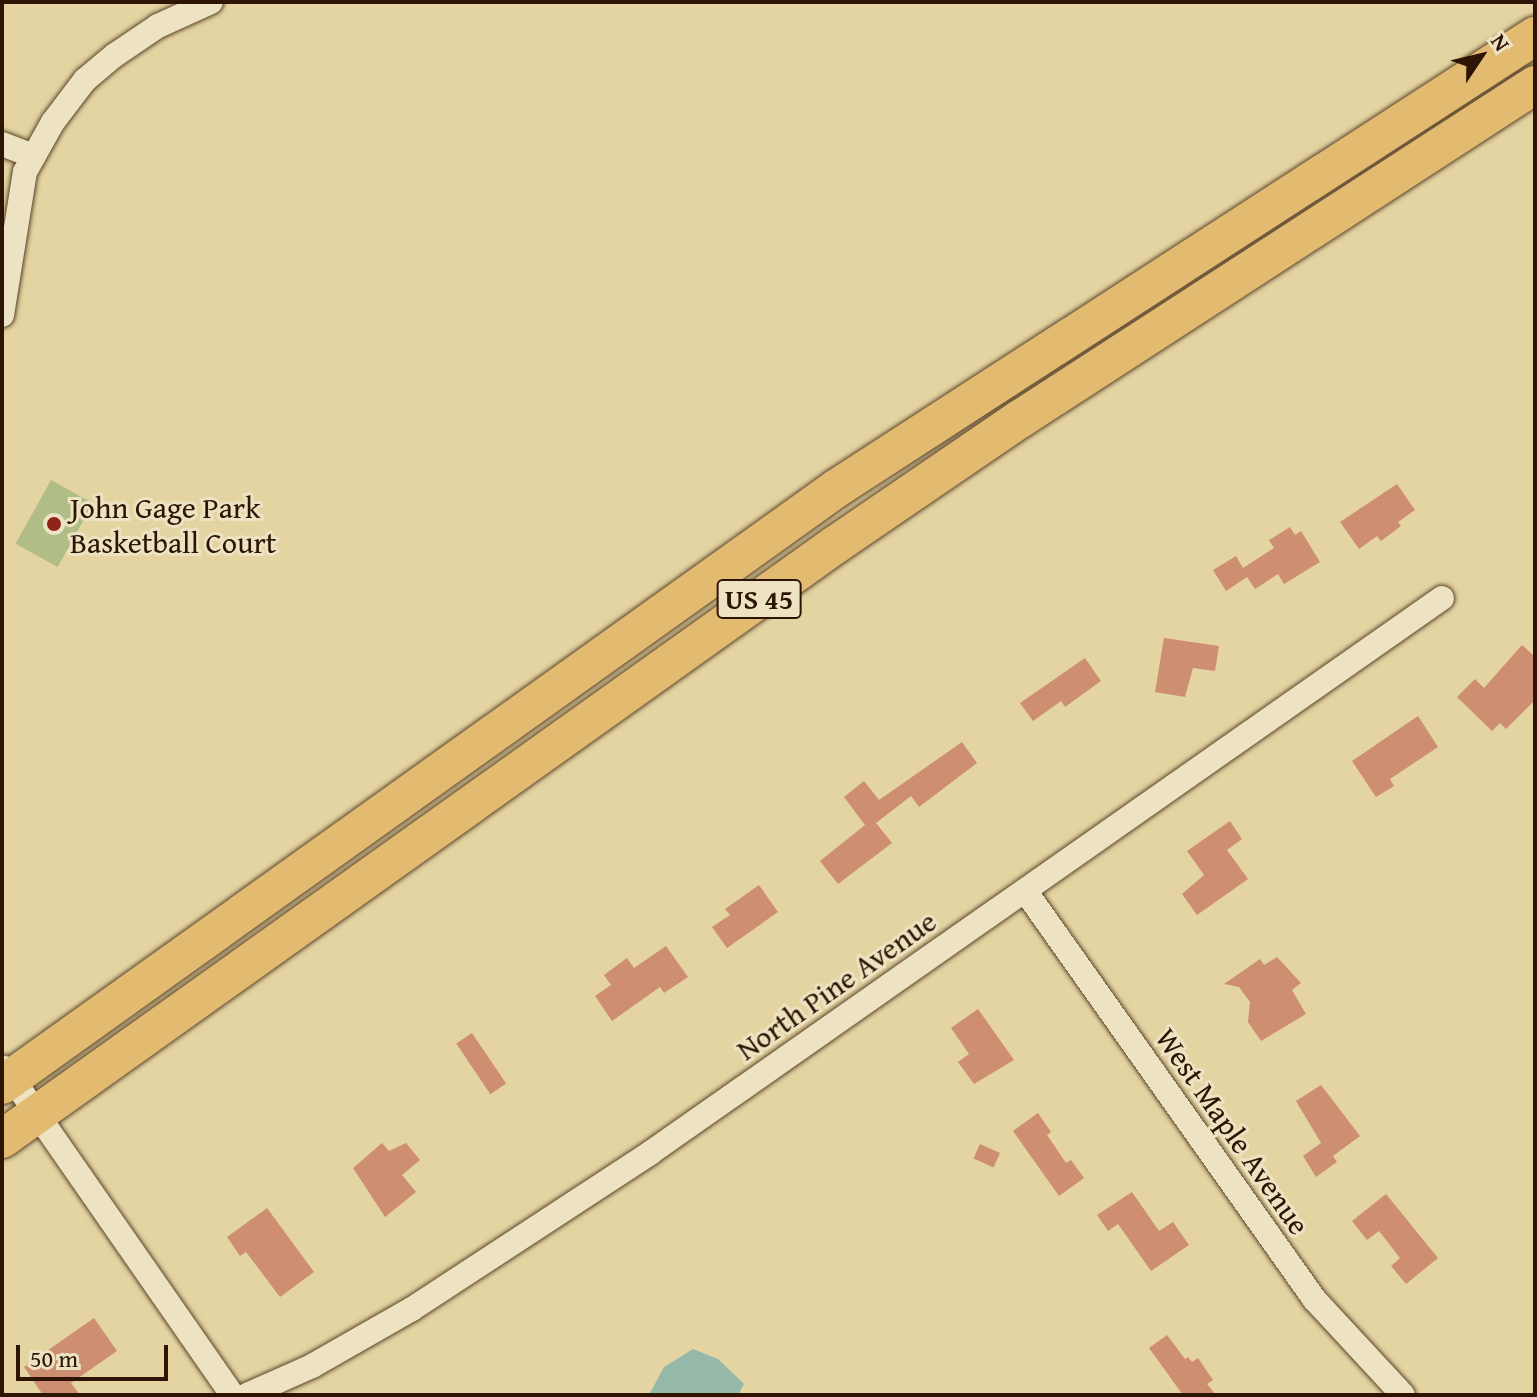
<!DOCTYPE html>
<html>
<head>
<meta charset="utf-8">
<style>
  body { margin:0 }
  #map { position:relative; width:1537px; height:1397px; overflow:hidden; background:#e4d4a1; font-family:"Gentium Book Plus",serif }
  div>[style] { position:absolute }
  .green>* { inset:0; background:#b0bd87; transform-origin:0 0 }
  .water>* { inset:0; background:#95b8a9 }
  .building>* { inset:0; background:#cd8e72; transform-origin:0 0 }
  .roads { filter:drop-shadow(0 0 2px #5b442b) drop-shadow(0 0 2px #5b442b) }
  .street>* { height:24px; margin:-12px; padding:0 12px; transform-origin:12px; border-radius:12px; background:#ede3c2 }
  .primary>* { height:38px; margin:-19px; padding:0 19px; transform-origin:19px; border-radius:19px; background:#e2ba70 }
  .dots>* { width:22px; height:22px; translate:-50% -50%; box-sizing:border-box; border:4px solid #ede3c2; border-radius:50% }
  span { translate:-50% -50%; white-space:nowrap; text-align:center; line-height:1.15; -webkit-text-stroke:6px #ede3c2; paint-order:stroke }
  .shield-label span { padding:2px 6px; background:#ede3c2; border:2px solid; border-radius:6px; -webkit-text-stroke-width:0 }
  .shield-label { font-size:28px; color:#2d1404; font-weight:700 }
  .poi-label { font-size:30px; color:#2d1404 }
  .left { translate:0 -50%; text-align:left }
  .street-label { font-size:30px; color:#2d1404 }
  .frame { position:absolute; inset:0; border:4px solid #2d1404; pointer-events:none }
  .north { position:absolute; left:1441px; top:16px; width:80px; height:80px; -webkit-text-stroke:6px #ede3c2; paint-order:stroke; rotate:55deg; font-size:22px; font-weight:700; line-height:32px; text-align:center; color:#2d1404 }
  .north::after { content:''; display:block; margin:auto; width:28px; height:36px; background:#2d1404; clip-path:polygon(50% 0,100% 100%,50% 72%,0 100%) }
  .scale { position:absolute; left:16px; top:1345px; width:152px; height:36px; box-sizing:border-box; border:4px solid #2d1404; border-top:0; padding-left:10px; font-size:24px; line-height:28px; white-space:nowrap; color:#2d1404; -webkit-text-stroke:6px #ede3c2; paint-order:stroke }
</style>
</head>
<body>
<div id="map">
  <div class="green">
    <div style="left:51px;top:480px;width:48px;height:73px;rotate:29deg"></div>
  </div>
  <div class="water">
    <div style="clip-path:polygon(693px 1349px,718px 1359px,744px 1384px,738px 1395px,649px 1395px,664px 1367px)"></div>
  </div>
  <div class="building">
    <div style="clip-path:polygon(1397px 484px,1415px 510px,1398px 522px,1401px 526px,1381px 541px,1377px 536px,1359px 549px,1340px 522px)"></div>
    <div style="clip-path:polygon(1290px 527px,1295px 535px,1301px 531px,1320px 562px,1284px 584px,1278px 574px,1255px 589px,1247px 577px,1226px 591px,1213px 570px,1236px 556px,1243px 568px,1274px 548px,1269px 540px)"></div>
    <div style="clip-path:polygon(1164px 638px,1219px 646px,1215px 671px,1193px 668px,1185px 697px,1155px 692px)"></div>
    <div style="clip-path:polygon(1522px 645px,1535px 657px,1535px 700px,1506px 729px,1500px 723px,1492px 731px,1457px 697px,1475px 679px,1484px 688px)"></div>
    <div style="clip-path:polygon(1085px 658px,1101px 681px,1065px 707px,1061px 701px,1033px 721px,1020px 703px)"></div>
    <div style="clip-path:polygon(1418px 716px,1438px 747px,1390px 779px,1394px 786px,1376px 797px,1352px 761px)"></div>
    <div style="clip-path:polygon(962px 742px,977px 763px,919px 807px,911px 796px,876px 823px,892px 843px,838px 884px,820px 861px,865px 825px,844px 797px,864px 781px,879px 800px)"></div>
    <div style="clip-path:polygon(1230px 821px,1242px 839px,1227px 850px,1248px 879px,1197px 915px,1182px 894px,1204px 875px,1187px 851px)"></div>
    <div style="clip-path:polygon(759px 885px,778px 912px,727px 948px,712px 927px,730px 915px,725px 909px)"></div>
    <div style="clip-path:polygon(666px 946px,688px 977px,664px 993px,660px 987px,612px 1021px,595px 996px,611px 985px,604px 975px,627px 958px,634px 968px)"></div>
    <div style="clip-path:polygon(1277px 957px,1301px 983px,1292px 990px,1306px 1014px,1261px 1041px,1248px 1022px,1250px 1002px,1239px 987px,1224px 984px,1260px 959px,1264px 965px)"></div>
    <div style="clip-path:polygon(978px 1009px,1014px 1060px,974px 1084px,958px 1062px,969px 1054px,951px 1028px)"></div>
    <div style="left:472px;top:1033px;width:61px;height:19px;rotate:56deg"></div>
    <div style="clip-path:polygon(1321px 1085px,1360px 1136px,1333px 1156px,1337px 1162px,1316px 1177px,1303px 1156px,1321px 1143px,1296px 1101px)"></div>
    <div style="clip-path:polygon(1038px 1113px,1051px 1132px,1047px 1135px,1066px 1163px,1071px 1160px,1084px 1178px,1059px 1196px,1013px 1131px)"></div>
    <div style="clip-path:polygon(382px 1143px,389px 1151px,406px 1143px,420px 1160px,402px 1175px,416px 1192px,385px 1217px,353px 1168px)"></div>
    <div style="left:980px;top:1144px;width:22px;height:16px;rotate:24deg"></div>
    <div style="clip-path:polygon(1132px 1192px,1159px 1231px,1173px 1222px,1189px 1245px,1151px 1271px,1118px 1224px,1108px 1231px,1097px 1215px)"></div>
    <div style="clip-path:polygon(1386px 1194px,1438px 1258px,1406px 1284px,1391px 1266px,1400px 1258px,1379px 1231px,1367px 1240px,1352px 1221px)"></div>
    <div style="clip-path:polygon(267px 1208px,314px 1272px,280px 1297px,246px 1252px,240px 1256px,227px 1237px)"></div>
    <div style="clip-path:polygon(94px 1318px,117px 1351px,71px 1383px,80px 1395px,43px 1395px,24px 1367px)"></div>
    <div style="clip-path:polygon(1167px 1335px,1185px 1359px,1188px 1357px,1192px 1362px,1198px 1358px,1213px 1380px,1207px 1384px,1216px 1395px,1183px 1395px,1149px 1348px)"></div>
  </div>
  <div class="roads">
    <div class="street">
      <div style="left:2px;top:144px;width:34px;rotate:21deg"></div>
      <div style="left:2px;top:315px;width:145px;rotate:-80.9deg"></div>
      <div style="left:25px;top:172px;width:57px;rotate:-60.8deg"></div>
      <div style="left:53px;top:122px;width:53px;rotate:-52.7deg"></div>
      <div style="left:85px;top:80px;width:39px;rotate:-40deg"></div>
      <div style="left:115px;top:55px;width:52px;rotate:-34deg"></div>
      <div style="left:158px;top:26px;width:58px;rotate:-24.4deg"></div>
      <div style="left:1026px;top:892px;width:499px;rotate:54.7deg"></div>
      <div style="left:1314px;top:1299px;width:131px;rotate:47.2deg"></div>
      <div style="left:5px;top:1068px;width:398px;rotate:55.2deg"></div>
      <div style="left:247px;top:1395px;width:71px;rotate:-24deg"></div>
      <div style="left:312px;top:1366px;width:115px;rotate:-29.7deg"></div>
      <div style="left:412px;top:1309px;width:285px;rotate:-33.2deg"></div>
      <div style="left:650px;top:1153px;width:967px;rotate:-35.02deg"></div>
    </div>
    <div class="primary">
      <div style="left:2px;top:1085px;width:1026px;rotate:-35.56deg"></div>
      <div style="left:837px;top:488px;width:832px;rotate:-32.93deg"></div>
      <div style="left:2px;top:1139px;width:1023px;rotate:-35.49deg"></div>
      <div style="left:835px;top:545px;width:224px;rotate:-34.3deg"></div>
      <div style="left:1020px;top:419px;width:614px;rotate:-32.97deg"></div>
    </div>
  </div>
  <div class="dots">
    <div style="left:54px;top:524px;background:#8f2418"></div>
  </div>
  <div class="shield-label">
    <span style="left:759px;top:599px">US 45</span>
  </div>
  <div class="poi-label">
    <span class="left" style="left:70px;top:524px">John Gage Park<br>Basketball Court</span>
  </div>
  <div class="street-label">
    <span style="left:836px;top:985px;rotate:-35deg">North Pine Avenue</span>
    <span style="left:1233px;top:1131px;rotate:55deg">West Maple Avenue</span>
  </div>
  <div class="frame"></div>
  <div class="north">N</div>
  <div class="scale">50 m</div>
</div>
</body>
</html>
